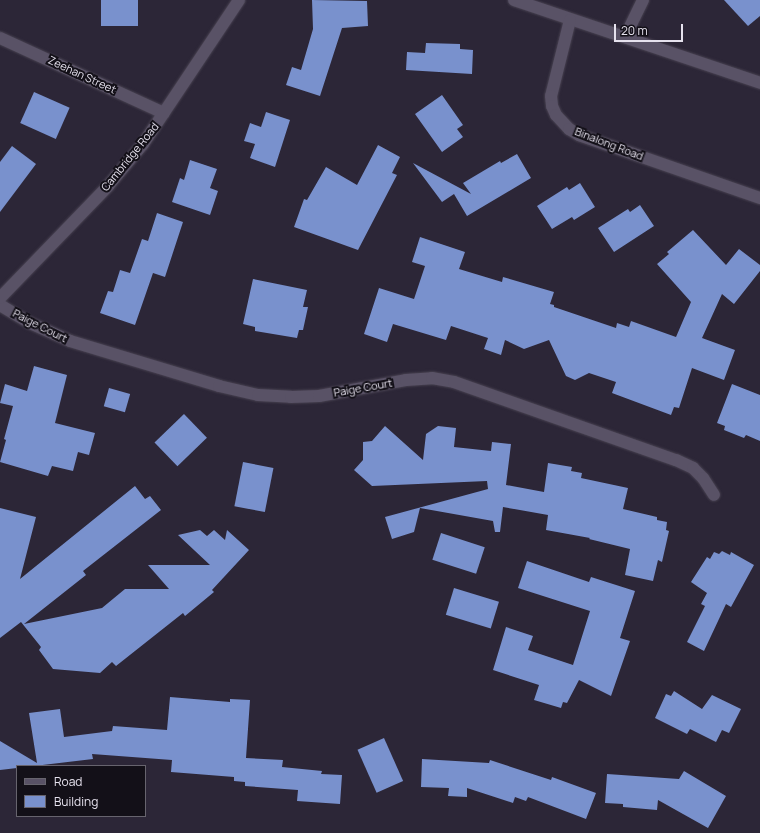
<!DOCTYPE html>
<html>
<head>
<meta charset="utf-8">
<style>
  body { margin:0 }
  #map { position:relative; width:760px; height:833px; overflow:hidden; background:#2c2637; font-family:Manrope,sans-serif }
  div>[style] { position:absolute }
  .building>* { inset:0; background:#7991cd; transform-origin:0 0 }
  .roads { filter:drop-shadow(0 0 1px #474150) drop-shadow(0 0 1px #474150) }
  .street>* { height:12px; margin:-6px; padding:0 6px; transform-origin:6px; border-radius:6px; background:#595266 }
  .secondary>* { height:12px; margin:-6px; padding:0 6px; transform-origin:6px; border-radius:6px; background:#595266 }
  span { translate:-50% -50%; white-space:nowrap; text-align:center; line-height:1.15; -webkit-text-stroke:4px #131018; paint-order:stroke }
  .street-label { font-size:11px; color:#e6e2ee }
  .legend { position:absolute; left:16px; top:765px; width:130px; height:52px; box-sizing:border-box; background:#131018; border:1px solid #67646e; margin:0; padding:5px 7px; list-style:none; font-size:12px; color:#e6e2ee }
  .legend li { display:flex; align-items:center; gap:8px; height:20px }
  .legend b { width:20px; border:1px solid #67646e }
  .scale { position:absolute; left:614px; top:24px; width:69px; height:18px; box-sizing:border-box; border:2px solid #e6e2ee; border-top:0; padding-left:5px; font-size:12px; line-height:14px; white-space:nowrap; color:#e6e2ee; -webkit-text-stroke:3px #131018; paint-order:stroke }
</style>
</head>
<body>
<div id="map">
  <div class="building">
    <div style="left:101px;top:0;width:37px;height:26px"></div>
    <div style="clip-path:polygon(312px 0,367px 1px,368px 26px,342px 28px,320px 96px,286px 85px,292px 67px,301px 70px,313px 29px)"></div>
    <div style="clip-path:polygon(724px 0,760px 0,760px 16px,748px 26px)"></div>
    <div style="clip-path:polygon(426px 43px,460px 44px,460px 49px,473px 50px,472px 74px,406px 70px,407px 52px,425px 53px)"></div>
    <div style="left:34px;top:92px;width:39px;height:34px;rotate:24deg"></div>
    <div style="clip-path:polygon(442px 95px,463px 125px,457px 129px,463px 137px,442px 152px,415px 114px)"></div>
    <div style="clip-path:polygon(266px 112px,290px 120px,275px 167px,250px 158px,255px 144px,244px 141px,250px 123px,261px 127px)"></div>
    <div style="clip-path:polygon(378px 145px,400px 157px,392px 173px,397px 175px,358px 250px,294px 227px,304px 199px,307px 200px,326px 167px,357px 185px)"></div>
    <div style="clip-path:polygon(12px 146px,36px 164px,0 212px,0 162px)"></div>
    <div style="clip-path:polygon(517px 154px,531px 178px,467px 216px,454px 194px,442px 202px,413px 163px,471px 194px,463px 183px,500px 161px,501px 163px)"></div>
    <div style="clip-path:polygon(190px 160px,217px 169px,210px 188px,218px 191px,210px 215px,172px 202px,180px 178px,184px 180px)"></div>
    <div style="clip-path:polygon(580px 183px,595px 207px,574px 220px,572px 217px,552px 229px,537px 206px,567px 187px,569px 190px)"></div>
    <div style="clip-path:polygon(640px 205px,654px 226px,614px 252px,598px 228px,628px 209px,630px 212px)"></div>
    <div style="clip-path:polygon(157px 213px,183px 222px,165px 277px,153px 273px,135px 325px,100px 313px,108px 291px,113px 292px,120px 270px,130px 273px,142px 239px,148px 241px)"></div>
    <div style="clip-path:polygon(693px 230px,726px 265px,739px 249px,760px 265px,760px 271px,734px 304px,722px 294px,702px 338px,735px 350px,724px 380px,692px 368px,679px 408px,674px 407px,671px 415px,612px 393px,616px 382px,589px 373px,575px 380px,566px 376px,549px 340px,524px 349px,505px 340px,501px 355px,484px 349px,488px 338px,451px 326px,446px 340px,393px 324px,387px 342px,364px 334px,379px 288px,414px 299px,425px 266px,412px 262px,420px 237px,465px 252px,459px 269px,502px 282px,503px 277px,554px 292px,550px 304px,554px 305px,554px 307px,616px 328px,617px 323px,629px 327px,631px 321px,676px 337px,691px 302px,657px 264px,669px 254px,667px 252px)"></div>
    <div style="clip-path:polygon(253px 279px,307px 290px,303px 307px,308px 307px,303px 330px,299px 330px,297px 338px,255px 331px,255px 327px,243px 324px)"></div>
    <div style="clip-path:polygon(34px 366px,67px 375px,55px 423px,95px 433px,89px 455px,78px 452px,73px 471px,52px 466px,48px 476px,0 462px,6px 440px,4px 439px,13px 406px,0 403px,5px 384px,27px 391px)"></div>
    <div style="clip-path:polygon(732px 384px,760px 395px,760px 441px,746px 435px,744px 438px,724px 430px,725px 426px,717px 423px)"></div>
    <div style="left:109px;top:388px;width:22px;height:19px;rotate:16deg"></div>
    <div style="left:184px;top:414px;width:33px;height:41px;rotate:46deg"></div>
    <div style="clip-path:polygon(385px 426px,423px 460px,426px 434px,438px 426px,456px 428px,454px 447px,491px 451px,492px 442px,511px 444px,506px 485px,544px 492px,548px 463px,572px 467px,571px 471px,582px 473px,581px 478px,628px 488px,623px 509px,657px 517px,657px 520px,667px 522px,666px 530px,669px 531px,662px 562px,658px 560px,653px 581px,625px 575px,630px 549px,589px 539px,590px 538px,546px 530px,548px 515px,503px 507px,500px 532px,495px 532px,493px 521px,420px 508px,414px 532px,392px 539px,385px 517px,488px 489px,487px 481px,372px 486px,354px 470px,363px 460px,363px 442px,372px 441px)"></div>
    <div style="left:243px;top:462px;width:31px;height:45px;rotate:11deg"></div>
    <div style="clip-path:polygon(135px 486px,145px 499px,150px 496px,161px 510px,83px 571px,86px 575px,24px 624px,102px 608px,125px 589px,169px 589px,148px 565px,210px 565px,178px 535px,200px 530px,207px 536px,214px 530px,225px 540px,227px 530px,249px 550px,212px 590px,214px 592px,185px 616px,183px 613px,116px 666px,112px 662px,100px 673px,53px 669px,39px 650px,41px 647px,21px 622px,0 638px,0 508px,36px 517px,20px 579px)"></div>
    <div style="left:441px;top:533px;width:46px;height:28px;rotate:18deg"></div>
    <div style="clip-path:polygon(722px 551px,730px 555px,731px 552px,754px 565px,731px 607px,726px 604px,704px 651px,687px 642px,705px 606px,701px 604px,707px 593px,691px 582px,707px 557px,710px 559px,714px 552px,719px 554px)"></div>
    <div style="clip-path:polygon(527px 561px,589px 582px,591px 577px,635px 591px,620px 638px,630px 641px,611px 696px,579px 680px,567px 703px,563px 702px,561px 708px,534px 700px,539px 685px,493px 670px,506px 627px,533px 636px,528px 650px,573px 665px,590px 611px,518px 588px)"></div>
    <div style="left:454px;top:588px;width:47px;height:28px;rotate:17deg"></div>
    <div style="clip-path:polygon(674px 691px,702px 709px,712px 695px,741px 709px,729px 733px,722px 730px,716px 742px,690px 729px,687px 734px,655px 718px,666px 694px,671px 696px)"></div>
    <div style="clip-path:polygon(170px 697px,230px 702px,230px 699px,250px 700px,246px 758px,283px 760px,282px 767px,322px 771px,321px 774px,342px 775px,340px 804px,297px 801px,298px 790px,245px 786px,245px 782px,234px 781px,234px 777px,171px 772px,172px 760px,92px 754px,93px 759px,34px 766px,17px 766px,17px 768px,0 770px,0 741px,37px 763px,29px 713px,60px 709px,64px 737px,112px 731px,113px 726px,167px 730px)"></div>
    <div style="left:384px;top:738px;width:47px;height:29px;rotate:66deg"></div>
    <div style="clip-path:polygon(422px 759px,489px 763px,490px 760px,551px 780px,552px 777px,596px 793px,586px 819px,528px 797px,526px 801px,515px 797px,513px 803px,467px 788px,467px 797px,448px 796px,449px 788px,421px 787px)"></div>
    <div style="clip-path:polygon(684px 771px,726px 796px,708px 828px,658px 800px,657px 810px,623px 807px,623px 804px,605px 803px,607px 774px,679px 779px)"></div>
  </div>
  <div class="roads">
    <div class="street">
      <div style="left:514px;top:0;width:260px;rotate:18.6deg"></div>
      <div style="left:570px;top:20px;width:78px;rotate:104deg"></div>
      <div style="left:551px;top:96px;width:10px;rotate:84deg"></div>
      <div style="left:552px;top:106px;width:10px;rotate:66deg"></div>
      <div style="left:556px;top:115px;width:19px;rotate:47deg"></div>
      <div style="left:569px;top:129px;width:12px;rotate:31deg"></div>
      <div style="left:579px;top:135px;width:192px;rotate:19.2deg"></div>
      <div style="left:625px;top:37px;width:41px;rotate:-64.1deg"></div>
      <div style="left:0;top:38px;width:180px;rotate:24.6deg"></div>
      <div style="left:0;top:305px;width:35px;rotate:31deg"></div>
      <div style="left:30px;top:323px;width:44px;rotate:24.2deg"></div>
      <div style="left:70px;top:341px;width:156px;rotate:16.8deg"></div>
      <div style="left:219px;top:386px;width:40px;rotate:13deg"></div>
      <div style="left:258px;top:395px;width:33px;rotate:3deg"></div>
      <div style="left:291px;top:397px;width:28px;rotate:-2deg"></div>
      <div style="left:319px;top:396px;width:88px;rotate:-10.4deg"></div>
      <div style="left:406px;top:380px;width:26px;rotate:-4deg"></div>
      <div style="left:432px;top:378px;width:22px;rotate:10deg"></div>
      <div style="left:454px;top:382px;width:235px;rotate:19.4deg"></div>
      <div style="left:676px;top:460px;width:19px;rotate:25deg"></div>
      <div style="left:693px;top:468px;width:14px;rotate:45deg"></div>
      <div style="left:703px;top:478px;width:20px;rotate:57deg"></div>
    </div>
    <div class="secondary">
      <div style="left:0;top:298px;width:156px;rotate:-46deg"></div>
      <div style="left:108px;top:186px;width:55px;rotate:-50.2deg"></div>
      <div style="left:143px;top:144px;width:173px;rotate:-56.3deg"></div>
    </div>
  </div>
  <div class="street-label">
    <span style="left:82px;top:75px;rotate:25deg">Zeehan Street</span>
    <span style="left:609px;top:144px;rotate:21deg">Binalong Road</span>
    <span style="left:130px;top:157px;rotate:-51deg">Cambridge Road</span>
    <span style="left:40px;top:326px;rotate:27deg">Paige Court</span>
    <span style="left:363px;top:388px;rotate:-10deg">Paige Court</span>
  </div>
  <ul class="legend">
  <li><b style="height:5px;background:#595266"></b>Road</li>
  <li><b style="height:11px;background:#7991cd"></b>Building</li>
  </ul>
  <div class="scale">20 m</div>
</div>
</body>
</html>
